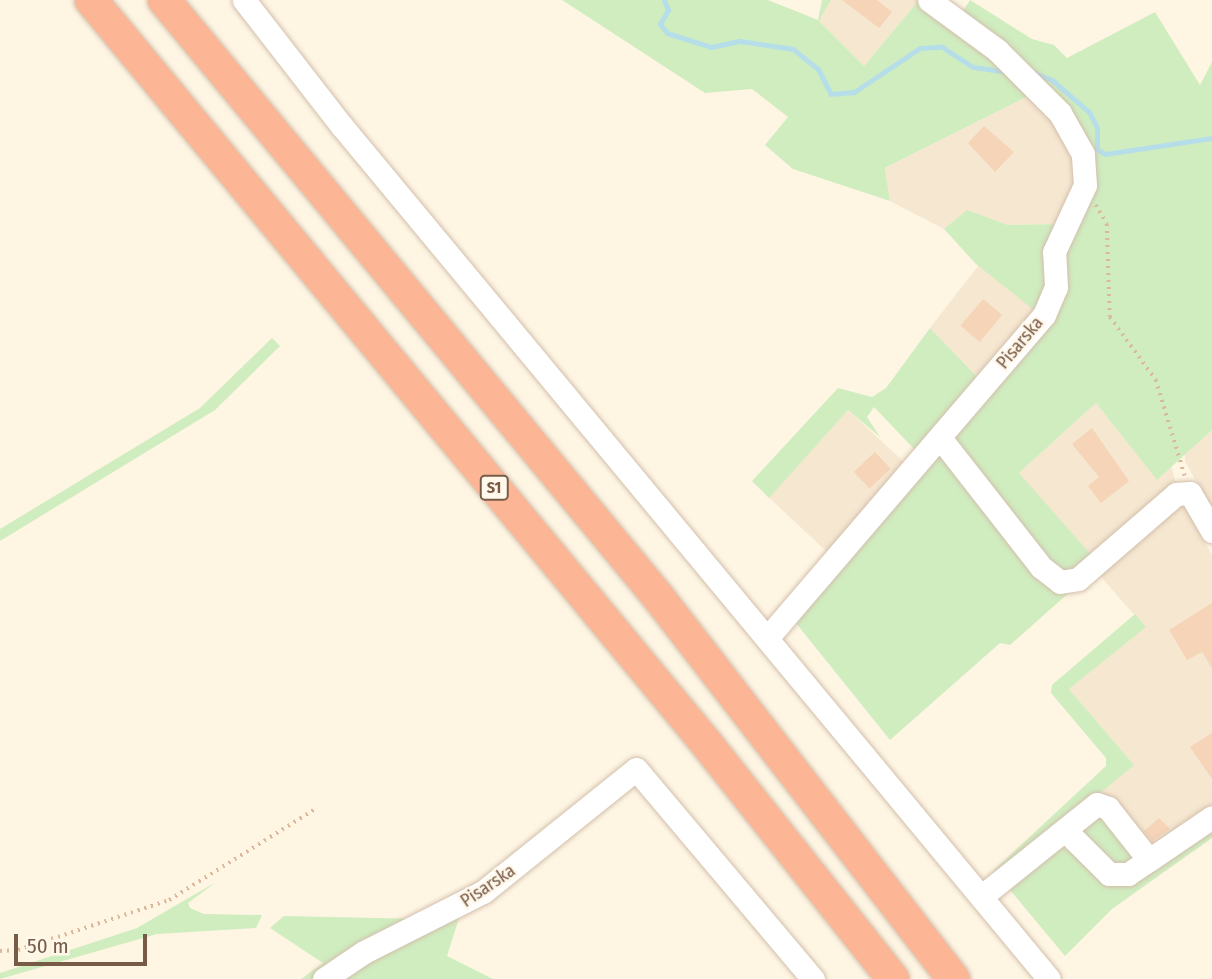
<!DOCTYPE html>
<html>
<head>
<meta charset="utf-8">
<style>
  body { margin:0 }
  #map { position:relative; width:1212px; height:979px; overflow:hidden; background:#fef5e3; font-family:"Fira Sans Condensed",sans-serif }
  div>[style] { position:absolute }
  .residential>* { inset:0; background:#f6e7d1; transform-origin:0 0 }
  .green>* { inset:0; background:#d0edc0 }
  .stream>* { height:5px; margin:-2.5px; padding:0 2.5px; transform-origin:2.5px; border-radius:2.5px; background:#b6dee9 }
  .building>* { inset:0; background:#f5d4b8; transform-origin:0 0 }
  .path>* { height:3.5px; margin-top:-1.75px; transform-origin:0; background:repeating-linear-gradient(90deg,#dbb89b 0 2px,transparent 0 7px) }
  .roads { filter:drop-shadow(0 0 2px #d2bfab) drop-shadow(0 0 2px #d2bfab) }
  .minor>* { height:23px; margin:-11.5px; padding:0 11.5px; transform-origin:11.5px; border-radius:11.5px; background:#fff }
  .highway>* { height:32px; margin:-16px; padding:0 16px; transform-origin:16px; border-radius:16px; background:#fdb695 }
  span { translate:-50% -50%; white-space:nowrap; text-align:center; line-height:1.15; -webkit-text-stroke:5px #fff8eb; paint-order:stroke }
  .shield-label span { padding:2px 5px; background:#fff8eb; border:2px solid; border-radius:5px; -webkit-text-stroke-width:0 }
  .shield-label { font-size:16px; color:#785b47; font-weight:700 }
  .street-label { font-size:18px; color:#785b47 }
  .scale { position:absolute; left:14px; top:934px; width:133px; height:32px; box-sizing:border-box; border:4px solid #785b47; border-top:0; padding-left:9px; font-size:21px; line-height:24px; white-space:nowrap; color:#785b47; -webkit-text-stroke:5px #fff8eb; paint-order:stroke }
</style>
</head>
<body>
<div id="map">
  <div class="residential">
    <div style="clip-path:polygon(831px 0,919px 0,864px 66px,819px 21px)"></div>
    <div style="clip-path:polygon(1030px 95px,1064px 132px,1074px 164px,1075px 184px,1060px 224px,1008px 225px,967px 211px,944px 229px,890px 201px,885px 168px)"></div>
    <div style="clip-path:polygon(999px 239px,1039px 314px,983px 383px,930px 328px)"></div>
    <div style="clip-path:polygon(1096px 403px,1157px 479px,1171px 465px,1177px 488px,1094px 558px,1018px 474px)"></div>
    <div style="left:848px;top:410px;width:81px;height:118px;rotate:43deg"></div>
    <div style="clip-path:polygon(1212px 430px,1212px 510px,1185px 461px,1185px 453px)"></div>
    <div style="clip-path:polygon(1180px 498px,1212px 555px,1212px 809px,1150px 851px,1096px 795px,1133px 764px,1069px 689px,1145px 627px,1095px 570px)"></div>
  </div>
  <div class="green">
    <div style="clip-path:polygon(562px 0,768px 0,818px 20px,822px 0,831px 0,819px 21px,864px 66px,919px 0,954px 24px,1030px 95px,885px 168px,890px 201px,793px 169px,765px 145px,788px 117px,752px 89px,705px 93px)"></div>
    <div style="clip-path:polygon(970px 0,1032px 39px,1054px 45px,1067px 58px,1155px 12px,1200px 85px,1212px 62px,1212px 430px,1157px 480px,1096px 403px,1019px 473px,1094px 558px,1065px 579px,954px 449px,953px 432px,1061px 270px,1090px 163px,961px 14px)"></div>
    <div style="clip-path:polygon(967px 210px,1008px 225px,1060px 224px,1039px 314px,976px 264px,944px 229px)"></div>
    <div style="clip-path:polygon(930px 328px,983px 383px,915px 450px,874px 407px,867px 417px,880px 437px,848px 410px,769px 498px,752px 481px,838px 388px,872px 397px,886px 388px)"></div>
    <div style="clip-path:polygon(272px 338px,280px 346px,215px 410px,0 541px,0 529px,200px 408px)"></div>
    <div style="clip-path:polygon(941px 447px,1037px 569px,1081px 582px,1010px 645px,1000px 643px,890px 740px,791px 617px)"></div>
    <div style="clip-path:polygon(1135px 614px,1146px 627px,1069px 689px,1134px 765px,999px 877px,994px 870px,1106px 766px,1106px 758px,1051px 693px,1052px 685px)"></div>
    <div style="clip-path:polygon(1101px 809px,1136px 856px,1121px 871px,1080px 836px,1086px 815px)"></div>
    <div style="clip-path:polygon(1212px 822px,1212px 838px,1112px 909px,1065px 956px,1005px 884px,1059px 844px,1108px 880px)"></div>
    <div style="clip-path:polygon(216px 882px,188px 903px,190px 908px,204px 914px,262px 915px,256px 928px,157px 934px,0 979px,0 973px,137px 928px)"></div>
    <div style="clip-path:polygon(460px 915px,447px 956px,493px 979px,335px 979px)"></div>
    <div style="clip-path:polygon(284px 916px,424px 919px,318px 979px,301px 979px,323px 963px,270px 928px)"></div>
  </div>
  <div class="stream">
    <div style="left:664px;top:0;width:11px;rotate:68deg"></div>
    <div style="left:668px;top:10px;width:16px;rotate:120deg"></div>
    <div style="left:660px;top:24px;width:11px;rotate:52deg"></div>
    <div style="left:667px;top:33px;width:46px;rotate:17.7deg"></div>
    <div style="left:711px;top:47px;width:30px;rotate:-12deg"></div>
    <div style="left:740px;top:41px;width:54px;rotate:8.6deg"></div>
    <div style="left:793px;top:49px;width:32px;rotate:39deg"></div>
    <div style="left:818px;top:69px;width:28px;rotate:63deg"></div>
    <div style="left:831px;top:94px;width:23px;rotate:-5deg"></div>
    <div style="left:854px;top:92px;width:79px;rotate:-33.7deg"></div>
    <div style="left:920px;top:48px;width:22px;rotate:-3deg"></div>
    <div style="left:942px;top:47px;width:37px;rotate:33deg"></div>
    <div style="left:973px;top:67px;width:36px;rotate:8deg"></div>
    <div style="left:1033px;top:72px;width:21px;rotate:23deg"></div>
    <div style="left:1052px;top:80px;width:49px;rotate:40.9deg"></div>
    <div style="left:1089px;top:112px;width:18px;rotate:63deg"></div>
    <div style="left:1097px;top:128px;width:21px;rotate:90deg"></div>
    <div style="left:1097px;top:149px;width:9px;rotate:32deg"></div>
    <div style="left:1105px;top:154px;width:108px;rotate:-8.5deg"></div>
  </div>
  <div class="building">
    <div style="clip-path:polygon(842px 0,877px 0,892px 12px,879px 28px)"></div>
    <div style="clip-path:polygon(984px 126px,1014px 152px,995px 172px,968px 143px)"></div>
    <div style="left:983px;top:299px;width:25px;height:35px;rotate:40deg"></div>
    <div style="clip-path:polygon(1092px 428px,1129px 481px,1101px 503px,1088px 486px,1099px 477px,1072px 444px)"></div>
    <div style="left:875px;top:452px;width:23px;height:29px;rotate:47deg"></div>
    <div style="clip-path:polygon(1212px 603px,1212px 668px,1202px 652px,1187px 660px,1169px 630px)"></div>
    <div style="clip-path:polygon(1212px 733px,1212px 779px,1190px 747px)"></div>
    <div style="clip-path:polygon(1159px 818px,1170px 829px,1152px 841px,1144px 831px)"></div>
  </div>
  <div class="path">
    <div style="left:1096px;top:205px;width:22px;rotate:60deg"></div>
    <div style="left:1107px;top:224px;width:93px;rotate:88.2deg"></div>
    <div style="left:1110px;top:317px;width:78px;rotate:53.9deg"></div>
    <div style="left:1156px;top:380px;width:100px;rotate:73.2deg"></div>
    <div style="left:0;top:951px;width:18px;rotate:-3deg"></div>
    <div style="left:18px;top:950px;width:159px;rotate:-18.3deg"></div>
    <div style="left:169px;top:900px;width:174px;rotate:-31.9deg"></div>
  </div>
  <div class="roads">
    <div class="minor">
      <div style="left:244px;top:0;width:158px;rotate:52.2deg"></div>
      <div style="left:341px;top:125px;width:1109px;rotate:50.34deg"></div>
      <div style="left:941px;top:439px;width:162px;rotate:52deg"></div>
      <div style="left:1041px;top:567px;width:24px;rotate:38deg"></div>
      <div style="left:1060px;top:582px;width:18px;rotate:-9deg"></div>
      <div style="left:1078px;top:579px;width:130px;rotate:-40.9deg"></div>
      <div style="left:1176px;top:494px;width:14px;rotate:-4deg"></div>
      <div style="left:1190px;top:493px;width:44px;rotate:59.9deg"></div>
      <div style="left:768px;top:637px;width:424px;rotate:-49.4deg"></div>
      <div style="left:1044px;top:315px;width:30px;rotate:-67deg"></div>
      <div style="left:1056px;top:287px;width:35px;rotate:-93deg"></div>
      <div style="left:1054px;top:252px;width:74px;rotate:-65.2deg"></div>
      <div style="left:1085px;top:185px;width:31px;rotate:-94deg"></div>
      <div style="left:1083px;top:154px;width:47px;rotate:-119.3deg"></div>
      <div style="left:1060px;top:113px;width:89px;rotate:-135deg"></div>
      <div style="left:997px;top:50px;width:84px;rotate:-143.7deg"></div>
      <div style="left:1067px;top:832px;width:59px;rotate:45deg"></div>
      <div style="left:1109px;top:874px;width:19px"></div>
      <div style="left:1128px;top:874px;width:25px;rotate:-34deg"></div>
      <div style="left:982px;top:896px;width:147px;rotate:-38.7deg"></div>
      <div style="left:1097px;top:804px;width:12px;rotate:20deg"></div>
      <div style="left:1108px;top:808px;width:66px;rotate:51.7deg"></div>
      <div style="left:1149px;top:860px;width:76px;rotate:-34.3deg"></div>
      <div style="left:324px;top:979px;width:48px;rotate:-34deg"></div>
      <div style="left:364px;top:952px;width:133px;rotate:-26.8deg"></div>
      <div style="left:483px;top:892px;width:196px;rotate:-38.8deg"></div>
      <div style="left:636px;top:769px;width:275px;rotate:49.9deg"></div>
    </div>
    <div class="highway">
      <div style="left:91px;top:0;width:965px;rotate:50.38deg"></div>
      <div style="left:706px;top:743px;width:301px;rotate:51.6deg"></div>
      <div style="left:164px;top:0;width:776px;rotate:50.38deg"></div>
      <div style="left:659px;top:598px;width:482px;rotate:52.3deg"></div>
    </div>
  </div>
  <div class="shield-label">
    <span style="left:494px;top:488px">S1</span>
  </div>
  <div class="street-label">
    <span style="left:1020px;top:343px;rotate:-50deg">Pisarska</span>
    <span style="left:488px;top:886px;rotate:-34deg">Pisarska</span>
  </div>
  <div class="scale">50 m</div>
</div>
</body>
</html>
